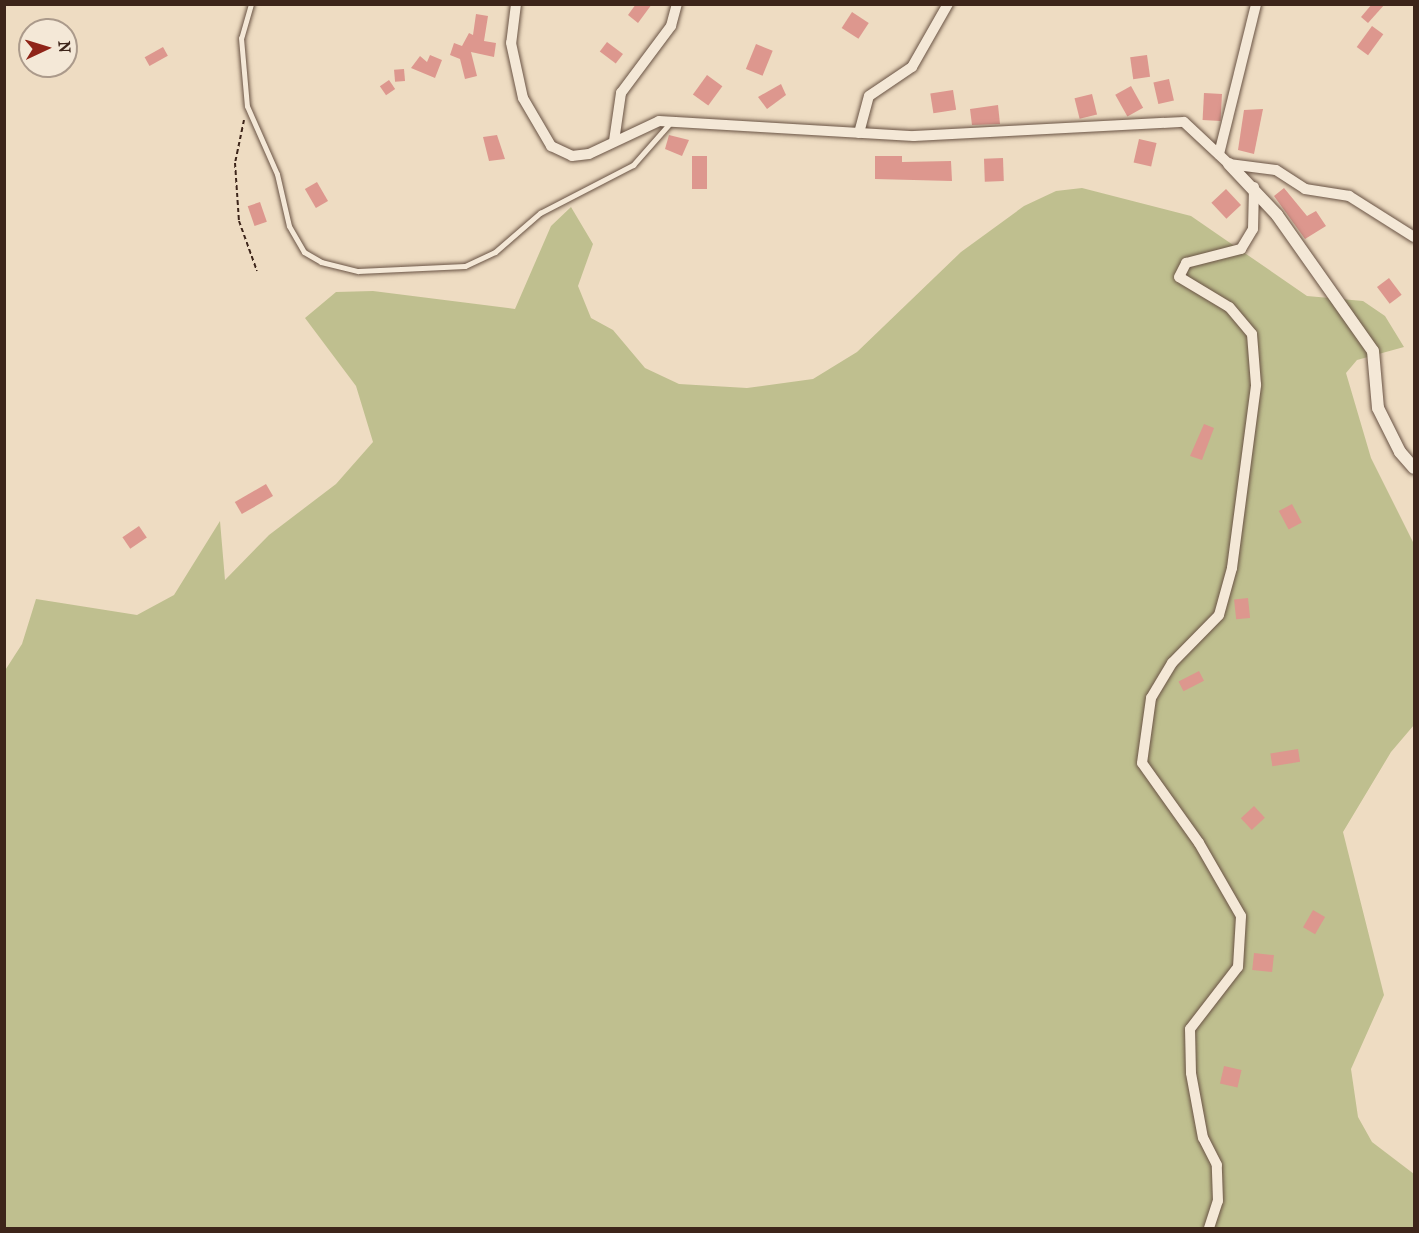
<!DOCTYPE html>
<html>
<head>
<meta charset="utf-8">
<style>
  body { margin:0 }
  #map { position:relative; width:1419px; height:1233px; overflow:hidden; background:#eedcc2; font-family:"IM FELL French Canon",serif }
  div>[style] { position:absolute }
  .green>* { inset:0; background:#bfbf8f }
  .building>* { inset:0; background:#dd978e; transform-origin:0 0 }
  .path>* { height:2px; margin-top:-1px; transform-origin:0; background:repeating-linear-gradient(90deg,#3d251a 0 4.5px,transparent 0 7.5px) }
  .roads { filter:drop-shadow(0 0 2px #695344) drop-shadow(0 0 2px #695344) }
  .service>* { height:5px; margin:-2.5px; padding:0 2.5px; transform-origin:2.5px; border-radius:2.5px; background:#f4e8d7 }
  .minor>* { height:10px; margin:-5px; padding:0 5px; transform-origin:5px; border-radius:5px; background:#f4e8d7 }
  .tertiary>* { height:12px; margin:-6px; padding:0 6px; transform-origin:6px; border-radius:6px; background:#f4e8d7 }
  span { translate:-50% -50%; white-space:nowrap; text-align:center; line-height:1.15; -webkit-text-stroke:4.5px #f4e8d7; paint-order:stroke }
  .frame { position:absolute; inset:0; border:6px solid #3d251a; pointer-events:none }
  .north { position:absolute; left:18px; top:18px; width:60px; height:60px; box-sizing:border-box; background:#f4e8d7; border:2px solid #ab9a8b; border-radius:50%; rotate:86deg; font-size:16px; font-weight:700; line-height:24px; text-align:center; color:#3d251a }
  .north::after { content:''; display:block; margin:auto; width:21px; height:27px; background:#8f2418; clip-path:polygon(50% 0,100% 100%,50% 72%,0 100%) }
</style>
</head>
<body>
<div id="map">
  <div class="green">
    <div style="clip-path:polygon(1082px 188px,1191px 216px,1307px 296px,1363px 301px,1385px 316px,1404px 347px,1357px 360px,1346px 373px,1371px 458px,1414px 544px,1414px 725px,1391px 752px,1343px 832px,1384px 995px,1351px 1069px,1358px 1117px,1372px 1142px,1414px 1174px,1414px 1228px,5px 1228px,4px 672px,22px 644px,36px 599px,137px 615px,174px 595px,220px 521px,225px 580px,269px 535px,336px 484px,373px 442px,356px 386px,305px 318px,336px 292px,373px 291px,515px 309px,551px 226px,571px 207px,593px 244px,578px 286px,591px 318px,613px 330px,645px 368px,679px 384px,747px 388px,813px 379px,857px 352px,961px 252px,1024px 206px,1056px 191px)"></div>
  </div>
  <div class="building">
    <div style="clip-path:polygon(636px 4px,652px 4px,638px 23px,628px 15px)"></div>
    <div style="clip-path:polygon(1372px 4px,1385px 4px,1368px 23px,1361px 17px)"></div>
    <div style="left:852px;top:12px;width:20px;height:19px;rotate:33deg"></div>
    <div style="clip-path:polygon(476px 14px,488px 16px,484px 41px,496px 43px,494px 57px,471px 52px,477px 76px,465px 79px,460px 59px,450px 55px,454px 43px,462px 46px,469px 33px,473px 35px)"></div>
    <div style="left:1372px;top:26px;width:14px;height:26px;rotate:36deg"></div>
    <div style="left:607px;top:42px;width:20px;height:12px;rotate:37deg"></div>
    <div style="left:756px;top:44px;width:18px;height:27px;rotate:22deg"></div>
    <div style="left:163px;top:47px;width:10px;height:21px;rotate:61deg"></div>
    <div style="clip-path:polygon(430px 55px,442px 60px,435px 78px,411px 68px,420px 56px,427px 62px)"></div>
    <div style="left:1147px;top:55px;width:22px;height:17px;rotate:82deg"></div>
    <div style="left:404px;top:69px;width:12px;height:10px;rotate:85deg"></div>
    <div style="left:707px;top:75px;width:19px;height:24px;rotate:36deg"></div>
    <div style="left:1169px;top:79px;width:22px;height:16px;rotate:77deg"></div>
    <div style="left:389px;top:80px;width:11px;height:11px;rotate:56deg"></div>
    <div style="clip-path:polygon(781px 84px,786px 95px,767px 109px,758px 97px)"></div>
    <div style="left:1131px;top:86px;width:25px;height:18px;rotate:61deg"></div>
    <div style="left:953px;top:90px;width:20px;height:23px;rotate:81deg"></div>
    <div style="left:1204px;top:93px;width:18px;height:27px;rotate:3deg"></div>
    <div style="left:1092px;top:94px;width:21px;height:18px;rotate:76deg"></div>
    <div style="clip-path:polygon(998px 105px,1000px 124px,972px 125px,970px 109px)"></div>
    <div style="clip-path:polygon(1263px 109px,1254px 154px,1238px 150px,1244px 110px)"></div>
    <div style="clip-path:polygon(497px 135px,505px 159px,489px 161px,483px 137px)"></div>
    <div style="clip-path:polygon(669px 135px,689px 140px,682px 156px,665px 149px)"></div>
    <div style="left:1139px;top:139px;width:18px;height:24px;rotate:13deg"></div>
    <div style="left:707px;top:156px;width:33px;height:15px;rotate:90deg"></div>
    <div style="clip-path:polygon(875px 156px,902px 156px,902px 162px,951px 161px,952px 181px,875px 179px)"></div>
    <div style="left:1003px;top:158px;width:23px;height:19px;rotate:88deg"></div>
    <div style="left:317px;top:182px;width:22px;height:14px;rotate:60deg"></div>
    <div style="clip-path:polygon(1284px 188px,1307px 216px,1316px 211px,1326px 226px,1305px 239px,1274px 196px)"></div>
    <div style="left:1226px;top:189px;width:22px;height:20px;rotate:47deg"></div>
    <div style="left:260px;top:202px;width:21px;height:13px;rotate:71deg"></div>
    <div style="left:1389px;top:278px;width:21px;height:15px;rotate:53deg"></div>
    <div style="clip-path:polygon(1204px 424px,1214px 428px,1202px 460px,1190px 456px)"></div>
    <div style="left:266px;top:484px;width:14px;height:36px;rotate:60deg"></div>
    <div style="left:1292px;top:504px;width:21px;height:15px;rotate:62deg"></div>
    <div style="left:139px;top:526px;width:14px;height:20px;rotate:56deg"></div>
    <div style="left:1248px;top:598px;width:20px;height:14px;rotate:84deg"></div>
    <div style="left:1199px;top:671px;width:11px;height:23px;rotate:63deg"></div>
    <div style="left:1298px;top:749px;width:13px;height:28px;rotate:81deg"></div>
    <div style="left:1254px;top:806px;width:16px;height:18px;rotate:47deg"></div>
    <div style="left:1313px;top:910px;width:14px;height:20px;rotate:30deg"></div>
    <div style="left:1254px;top:953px;width:20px;height:17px;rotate:6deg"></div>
    <div style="left:1224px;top:1066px;width:18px;height:18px;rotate:13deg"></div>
  </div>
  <div class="path">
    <div style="left:244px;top:120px;width:44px;rotate:101.8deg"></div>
    <div style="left:235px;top:163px;width:58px;rotate:86.1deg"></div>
    <div style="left:239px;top:221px;width:53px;rotate:70.2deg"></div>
  </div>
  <div class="roads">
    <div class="service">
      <div style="left:251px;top:4px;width:35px;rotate:106deg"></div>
      <div style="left:241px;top:38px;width:68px;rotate:85deg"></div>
      <div style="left:247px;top:106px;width:74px;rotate:66.2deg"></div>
      <div style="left:277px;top:174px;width:53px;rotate:77deg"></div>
      <div style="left:289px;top:226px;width:30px;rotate:60deg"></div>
      <div style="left:304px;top:252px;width:20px;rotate:30deg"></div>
      <div style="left:321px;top:262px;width:38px;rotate:14deg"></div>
      <div style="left:358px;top:271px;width:107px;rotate:-2.7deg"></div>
      <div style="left:465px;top:266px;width:33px;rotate:-25deg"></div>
      <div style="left:495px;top:252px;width:60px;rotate:-40.9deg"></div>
      <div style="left:540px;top:213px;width:105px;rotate:-27.3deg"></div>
      <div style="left:633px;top:165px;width:56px;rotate:-48.6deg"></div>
    </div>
    <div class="minor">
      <div style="left:516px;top:4px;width:39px;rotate:97deg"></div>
      <div style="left:511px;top:43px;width:56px;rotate:77.7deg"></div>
      <div style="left:523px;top:98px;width:56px;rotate:59.7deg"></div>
      <div style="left:551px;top:146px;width:23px;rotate:25deg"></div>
      <div style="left:572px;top:156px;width:17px;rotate:-7deg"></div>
      <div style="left:589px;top:154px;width:77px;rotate:-25.2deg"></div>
      <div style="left:659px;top:121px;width:255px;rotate:3.4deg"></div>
      <div style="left:914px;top:136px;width:270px;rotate:-3deg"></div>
      <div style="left:1184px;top:122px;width:62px;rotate:43deg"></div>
      <div style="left:1229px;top:164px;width:47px;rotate:7.3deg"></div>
      <div style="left:1276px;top:170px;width:35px;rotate:33deg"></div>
      <div style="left:1305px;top:189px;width:45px;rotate:9deg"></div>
      <div style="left:1349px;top:196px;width:77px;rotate:32.2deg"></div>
      <div style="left:859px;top:133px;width:38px;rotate:-75deg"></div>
      <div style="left:869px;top:96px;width:52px;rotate:-34deg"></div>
      <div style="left:912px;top:67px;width:73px;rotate:-60.3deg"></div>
      <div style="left:614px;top:141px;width:49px;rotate:-81.7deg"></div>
      <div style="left:621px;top:93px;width:84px;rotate:-53.3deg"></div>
      <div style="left:671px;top:26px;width:23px;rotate:-75deg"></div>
      <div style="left:1219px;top:154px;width:154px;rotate:-76.1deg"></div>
      <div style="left:1209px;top:1228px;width:28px;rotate:-72deg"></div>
      <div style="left:1218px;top:1201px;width:36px;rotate:-92deg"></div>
      <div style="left:1217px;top:1165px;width:30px;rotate:-117deg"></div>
      <div style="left:1203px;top:1138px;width:66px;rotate:-100.5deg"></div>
      <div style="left:1191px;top:1073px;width:44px;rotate:-91.3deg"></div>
      <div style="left:1190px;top:1029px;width:78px;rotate:-52.3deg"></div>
      <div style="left:1238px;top:967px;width:51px;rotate:-86.6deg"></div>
      <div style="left:1241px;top:916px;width:84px;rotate:-119.9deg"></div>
      <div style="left:1199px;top:843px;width:98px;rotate:-125.5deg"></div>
      <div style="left:1142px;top:763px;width:66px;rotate:-82.1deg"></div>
      <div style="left:1151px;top:698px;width:41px;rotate:-59deg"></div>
      <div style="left:1172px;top:663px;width:67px;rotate:-45.6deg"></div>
      <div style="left:1219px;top:615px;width:49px;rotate:-74.5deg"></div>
      <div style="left:1232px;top:568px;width:185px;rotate:-82.5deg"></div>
      <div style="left:1256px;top:385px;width:51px;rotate:-94.5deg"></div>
      <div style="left:1252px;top:334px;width:35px;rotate:-130deg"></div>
      <div style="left:1229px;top:307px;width:58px;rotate:-149deg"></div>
      <div style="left:1179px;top:277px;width:16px;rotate:-63deg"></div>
      <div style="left:1186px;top:263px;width:57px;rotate:-14.3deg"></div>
      <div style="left:1241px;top:249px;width:23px;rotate:-59deg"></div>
      <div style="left:1253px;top:229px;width:42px;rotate:-88.6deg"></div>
    </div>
    <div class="tertiary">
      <div style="left:1229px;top:164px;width:70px;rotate:46.7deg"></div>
      <div style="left:1277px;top:215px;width:166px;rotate:54.8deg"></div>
      <div style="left:1373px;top:351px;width:57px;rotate:85deg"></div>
      <div style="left:1378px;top:408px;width:49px;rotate:63.4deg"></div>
      <div style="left:1400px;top:452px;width:21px;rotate:49deg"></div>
    </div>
  </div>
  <div class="frame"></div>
  <div class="north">N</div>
</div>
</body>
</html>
